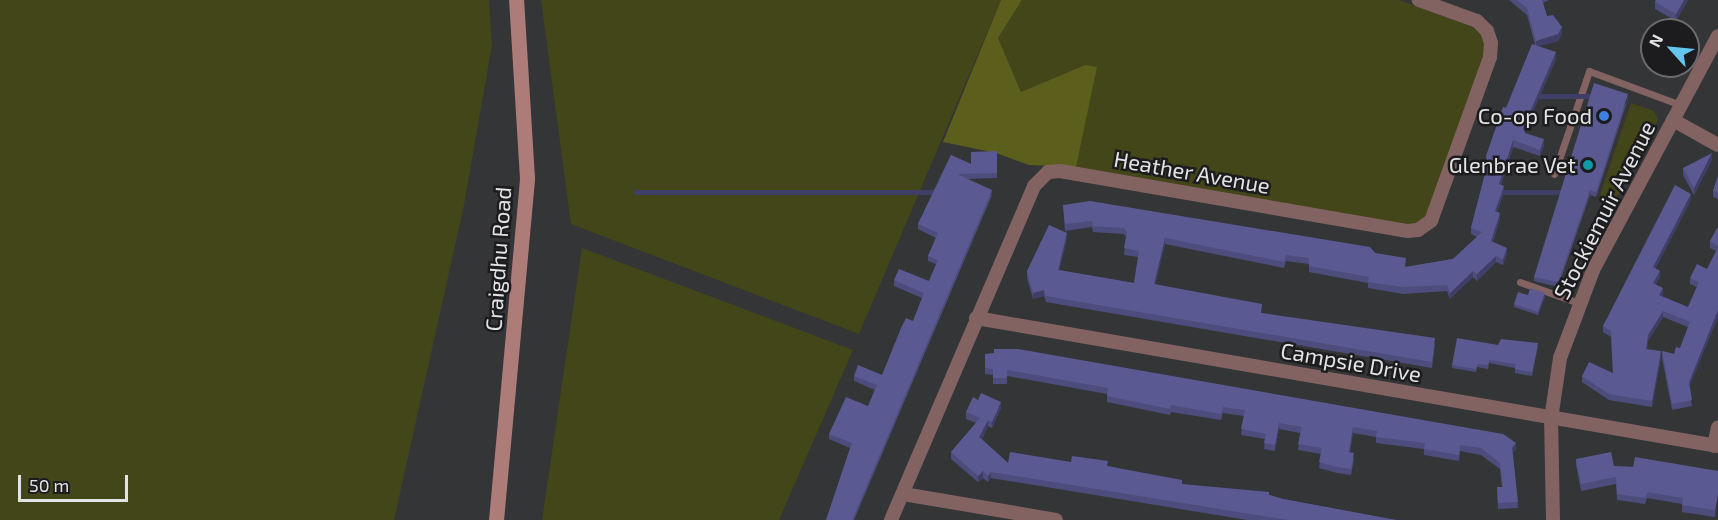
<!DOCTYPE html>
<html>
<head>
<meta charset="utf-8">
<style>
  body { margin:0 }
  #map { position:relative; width:1718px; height:520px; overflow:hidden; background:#343537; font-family:"Exo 2",sans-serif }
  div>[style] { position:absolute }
  .green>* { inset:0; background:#434619 }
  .forest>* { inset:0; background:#5b5f1b }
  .service>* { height:7px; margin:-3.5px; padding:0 3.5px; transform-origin:3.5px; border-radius:3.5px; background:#826361 }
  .minor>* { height:14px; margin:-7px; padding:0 7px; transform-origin:7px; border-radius:7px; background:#826361 }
  .secondary>* { height:15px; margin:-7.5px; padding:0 7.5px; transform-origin:7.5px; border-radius:7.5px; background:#ad7c79 }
  .wall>* { inset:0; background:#4d4d7d }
  .shaded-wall>* { inset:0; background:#3f3e66; transform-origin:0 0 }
  .building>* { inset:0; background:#5a5991 }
  .dots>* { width:16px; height:16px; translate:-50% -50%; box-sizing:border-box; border:3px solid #1c1c1e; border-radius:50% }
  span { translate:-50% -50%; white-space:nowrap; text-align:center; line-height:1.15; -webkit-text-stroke:5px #1c1c1e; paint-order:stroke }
  .poi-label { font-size:22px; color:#e3e3e5 }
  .right { translate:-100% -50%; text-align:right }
  .street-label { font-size:22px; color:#e3e3e5 }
  .north { position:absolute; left:1640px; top:18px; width:60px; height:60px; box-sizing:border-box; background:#1c1c1e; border:2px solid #6c6c6e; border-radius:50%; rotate:297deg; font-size:16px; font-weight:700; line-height:24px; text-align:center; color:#e3e3e5 }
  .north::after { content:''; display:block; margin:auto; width:21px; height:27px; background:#64c5ee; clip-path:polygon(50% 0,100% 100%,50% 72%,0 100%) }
  .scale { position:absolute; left:18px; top:475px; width:110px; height:27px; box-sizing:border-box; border:3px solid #e3e3e5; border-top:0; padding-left:8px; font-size:18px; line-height:21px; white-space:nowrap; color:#e3e3e5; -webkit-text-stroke:4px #1c1c1e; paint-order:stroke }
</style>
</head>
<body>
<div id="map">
  <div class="green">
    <div style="clip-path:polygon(0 0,489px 0,492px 45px,464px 205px,394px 520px,0 520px)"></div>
    <div style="clip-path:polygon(541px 0,1001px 0,859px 334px,571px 224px)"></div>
    <div style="clip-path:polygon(1022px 0,1399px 0,1472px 27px,1482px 36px,1485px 50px,1431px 211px,1422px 222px,1409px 225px,1076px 167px,1085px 65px,1021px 92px,998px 38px)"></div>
    <div style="clip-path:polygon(1631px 103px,1654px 111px,1658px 120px,1616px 199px,1600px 195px)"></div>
    <div style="clip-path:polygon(582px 248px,853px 350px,779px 520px,542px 520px)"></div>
  </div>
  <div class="forest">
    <div style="clip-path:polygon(1001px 0,1022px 0,998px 38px,1021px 92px,1085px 65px,1097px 67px,1076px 167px,1029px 165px,996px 153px,943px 142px)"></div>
  </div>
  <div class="service">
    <div style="left:1554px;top:174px;width:109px;rotate:-71.2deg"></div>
    <div style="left:1589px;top:71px;width:98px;rotate:20.3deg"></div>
    <div style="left:1520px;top:282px;width:63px;rotate:19.6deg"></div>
  </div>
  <div class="minor">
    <div style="left:1673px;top:120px;width:51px;rotate:29.1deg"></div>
    <div style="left:976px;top:318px;width:753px;rotate:9.79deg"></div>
    <div style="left:1714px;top:446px;width:19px;rotate:-78deg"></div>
    <div style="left:903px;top:494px;width:155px;rotate:9.6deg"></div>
    <div style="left:891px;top:520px;width:363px;rotate:-66.8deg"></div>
    <div style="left:1034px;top:186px;width:20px;rotate:-45deg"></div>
    <div style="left:1048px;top:172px;width:12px;rotate:-5deg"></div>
    <div style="left:1060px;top:171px;width:353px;rotate:9.8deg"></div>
    <div style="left:1408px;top:231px;width:10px;rotate:-6deg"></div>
    <div style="left:1418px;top:230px;width:16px;rotate:-35deg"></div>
    <div style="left:1431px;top:221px;width:174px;rotate:-70.2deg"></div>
    <div style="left:1490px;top:57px;width:14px;rotate:-86deg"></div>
    <div style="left:1491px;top:43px;width:13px;rotate:-108deg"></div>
    <div style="left:1487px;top:31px;width:14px;rotate:-135deg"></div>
    <div style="left:1477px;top:21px;width:62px;rotate:-160.1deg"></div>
    <div style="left:1553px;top:520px;width:101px;rotate:-91.1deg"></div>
    <div style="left:1551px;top:419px;width:62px;rotate:-81.6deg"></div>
    <div style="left:1560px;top:358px;width:94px;rotate:-69.4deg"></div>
    <div style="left:1593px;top:270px;width:265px;rotate:-61.9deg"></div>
  </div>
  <div class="secondary">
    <div style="left:496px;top:520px;width:343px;rotate:-84.8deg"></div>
    <div style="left:527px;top:178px;width:178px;rotate:-93.5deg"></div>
  </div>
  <div class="wall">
    <div style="clip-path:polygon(1509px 0,1549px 0,1543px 3px,1547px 16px,1562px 34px,1558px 41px,1539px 46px,1556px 59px,1524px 132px,1544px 146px,1540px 156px,1513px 147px,1501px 185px,1504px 192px,1497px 212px,1500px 219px,1493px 242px,1507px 254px,1503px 265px,1496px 262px,1477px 281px,1473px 277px,1450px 299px,1447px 291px,1403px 294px,1368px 288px,1368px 283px,1309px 272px,1309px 264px,1286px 261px,1284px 268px,1165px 244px,1155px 284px,1262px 313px,1435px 344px,1432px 368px,1046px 302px,1044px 296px,1033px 299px,1027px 278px,1027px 271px,1067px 239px,1059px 270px,1134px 283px,1138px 257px,1124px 255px,1126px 237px,1124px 234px,1093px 232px,1092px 227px,1065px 231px,1063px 205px,1375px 253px,1406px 267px,1453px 259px,1477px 237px,1471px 234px,1471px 228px,1487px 166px,1486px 156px,1506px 108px,1535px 45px,1527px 15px)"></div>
    <div style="clip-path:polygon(1656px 0,1688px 0,1676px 21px,1655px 9px,1655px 2px)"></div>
    <div style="clip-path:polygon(1628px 99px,1596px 197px,1590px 195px,1558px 287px,1534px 281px,1534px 277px)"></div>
    <div style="clip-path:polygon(997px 151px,997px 178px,968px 179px,992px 195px,854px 520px,826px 520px,850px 448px,829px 439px,829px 434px,868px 406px,875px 390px,854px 381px,854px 376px,882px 375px,913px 321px,922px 298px,894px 286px,894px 280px,929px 281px,936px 264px,928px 261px,928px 256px,936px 238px,918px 229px,918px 224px,951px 155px,971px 164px)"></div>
    <div style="clip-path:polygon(1712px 160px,1694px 195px,1683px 175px,1683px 168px)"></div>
    <div style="clip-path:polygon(1718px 176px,1718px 199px,1713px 197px,1713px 191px)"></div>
    <div style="clip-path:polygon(1691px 200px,1655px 269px,1660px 277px,1656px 284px,1663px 295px,1662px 297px,1688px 307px,1697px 287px,1690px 284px,1690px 278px,1707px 269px,1716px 251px,1710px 248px,1710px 241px,1718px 229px,1718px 317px,1689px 386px,1692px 406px,1672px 410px,1662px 358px,1662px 351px,1674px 354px,1680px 348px,1688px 327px,1663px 317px,1648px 341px,1647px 349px,1661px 357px,1652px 407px,1609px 400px,1582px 382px,1582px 376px,1613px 373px,1611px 337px,1603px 332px,1603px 326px)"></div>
    <div style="clip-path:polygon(1528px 295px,1545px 297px,1538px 315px,1514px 307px,1514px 304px)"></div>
    <div style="clip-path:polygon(1498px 345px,1538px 346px,1532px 376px,1515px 373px,1515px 368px,1489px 363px,1488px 369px,1477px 367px,1476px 372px,1452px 368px,1452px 365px)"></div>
    <div style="clip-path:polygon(985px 354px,1516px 449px,1513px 453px,1518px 508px,1498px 509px,1497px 487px,1502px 487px,1500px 469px,1481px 455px,1460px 451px,1459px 461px,1424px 455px,1424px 449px,1376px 443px,1376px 437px,1353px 433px,1350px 452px,1354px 459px,1351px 475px,1337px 473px,1319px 468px,1321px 454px,1298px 450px,1300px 433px,1279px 429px,1275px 451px,1264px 449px,1265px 439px,1241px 435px,1244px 416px,1223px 413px,1221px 420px,1171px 412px,1170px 415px,1107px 402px,1107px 394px,1007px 376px,1007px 384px,993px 384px,993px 375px,985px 374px)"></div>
    <div style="clip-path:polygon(1001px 408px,992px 428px,988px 426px,982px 439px,1008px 463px,1071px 462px,1108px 466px,1182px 484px,1269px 495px,1283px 499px,1396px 520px,1247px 520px,991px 478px,988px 482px,983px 478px,978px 482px,951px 459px,951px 452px,976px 423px,966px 419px,966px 412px)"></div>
    <div style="clip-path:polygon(1576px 459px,1614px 466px,1718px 471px,1715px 517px,1682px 512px,1682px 504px,1647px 498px,1645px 504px,1617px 500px,1616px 484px,1581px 491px,1576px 465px)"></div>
  </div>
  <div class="shaded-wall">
    <div style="clip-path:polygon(1684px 0,1688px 0,1676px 21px,1676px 14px)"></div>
    <div style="clip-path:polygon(1562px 27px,1562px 34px,1558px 41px,1536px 47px,1536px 41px)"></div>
    <div style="clip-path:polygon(1556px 52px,1556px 59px,1523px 135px,1523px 128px)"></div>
    <div style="left:1628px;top:94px;width:5px;height:103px;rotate:90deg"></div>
    <div style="clip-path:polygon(1544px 139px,1544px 146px,1540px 156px,1540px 150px)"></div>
    <div style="clip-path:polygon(1513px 140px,1513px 147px,1499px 190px,1499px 184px)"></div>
    <div style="clip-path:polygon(1712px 153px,1712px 160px,1694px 195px,1694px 188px)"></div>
    <div style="clip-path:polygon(1504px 186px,1504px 192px,1495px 217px,1495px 211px)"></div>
    <div style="left:992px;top:190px;width:5px;height:358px;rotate:90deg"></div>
    <div style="left:1590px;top:190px;width:5px;height:97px;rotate:90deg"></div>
    <div style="clip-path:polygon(1691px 194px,1691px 200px,1653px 274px,1653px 267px)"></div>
    <div style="clip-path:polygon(1500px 213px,1500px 219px,1491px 248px,1491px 241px)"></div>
    <div style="clip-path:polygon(1067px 233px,1067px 239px,1058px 276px,1058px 270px)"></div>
    <div style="clip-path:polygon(1165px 238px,1165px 244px,1154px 291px,1154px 284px)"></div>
    <div style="clip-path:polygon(1507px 248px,1507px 254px,1503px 265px,1503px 259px)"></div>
    <div style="clip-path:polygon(1496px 256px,1496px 262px,1477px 281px,1477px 274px)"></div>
    <div style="clip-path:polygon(1473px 271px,1473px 277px,1450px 299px,1450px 293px)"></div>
    <div style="clip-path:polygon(1660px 271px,1660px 277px,1653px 289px,1653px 283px)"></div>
    <div style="clip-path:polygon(1663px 288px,1663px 295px,1659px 302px,1659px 295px)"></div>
    <div style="clip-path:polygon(1044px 290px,1044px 296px,1033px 299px,1033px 293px)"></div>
    <div style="clip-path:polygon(1545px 293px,1545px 297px,1538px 315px,1538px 312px)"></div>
    <div style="clip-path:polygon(1718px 310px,1718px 317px,1689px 388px,1689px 382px)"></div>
    <div style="clip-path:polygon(1663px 311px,1663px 317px,1648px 341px,1646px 355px,1648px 335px)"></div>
    <div style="clip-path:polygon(1661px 351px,1661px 357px,1652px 407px,1652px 401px)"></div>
    <div style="clip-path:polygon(1001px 402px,1001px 408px,992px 428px,992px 422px)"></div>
    <div style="clip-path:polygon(988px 420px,988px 426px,979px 444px,979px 437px)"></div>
    <div style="clip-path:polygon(1279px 423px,1279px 429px,1275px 451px,1275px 445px)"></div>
    <div style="clip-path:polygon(1353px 427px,1353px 433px,1349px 458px,1349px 452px)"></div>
    <div style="clip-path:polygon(1516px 443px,1516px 449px,1512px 454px,1512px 448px)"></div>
    <div style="clip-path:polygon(983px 471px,983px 478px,978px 482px,978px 476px)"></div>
    <div style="clip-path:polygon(991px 472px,991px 478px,988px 482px,988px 476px)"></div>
  </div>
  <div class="building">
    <div style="clip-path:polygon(1517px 0,1542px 0,1547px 16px,1553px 15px,1562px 27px,1558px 34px,1536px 41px,1527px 8px)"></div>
    <div style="clip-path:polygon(1656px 0,1684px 0,1676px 14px,1655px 2px)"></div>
    <div style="clip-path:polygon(1532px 44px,1556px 52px,1523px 128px,1525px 133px,1544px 139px,1540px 150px,1513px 140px,1499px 184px,1504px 186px,1495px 211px,1500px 213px,1491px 241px,1507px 248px,1503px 259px,1496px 256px,1477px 274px,1473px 271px,1450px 293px,1447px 285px,1403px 287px,1368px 282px,1369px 277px,1309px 266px,1309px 258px,1286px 255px,1284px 262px,1165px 238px,1154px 284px,1262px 304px,1261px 313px,1435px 338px,1432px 362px,1046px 296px,1044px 290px,1033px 293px,1027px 271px,1049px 225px,1067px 233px,1058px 270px,1134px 283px,1139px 251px,1124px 248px,1127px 232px,1124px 228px,1093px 226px,1092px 221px,1065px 224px,1063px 205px,1090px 201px,1370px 247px,1375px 253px,1406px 258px,1405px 267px,1453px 259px,1482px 232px,1471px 228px,1488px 162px,1486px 156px,1503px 107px,1506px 108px)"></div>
    <div style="clip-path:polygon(1594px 83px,1628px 94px,1596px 192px,1590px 190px,1558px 282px,1534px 277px)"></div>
    <div style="clip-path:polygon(997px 151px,997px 173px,957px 174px,992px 190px,852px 520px,826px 520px,852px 443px,829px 434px,846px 397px,868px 406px,877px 385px,854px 376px,858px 365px,882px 375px,901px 328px,906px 318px,913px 321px,924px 293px,894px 280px,899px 269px,929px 281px,938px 260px,928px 256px,938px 233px,918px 224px,951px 155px,971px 164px,971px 152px)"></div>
    <div style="clip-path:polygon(1712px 153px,1694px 188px,1683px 168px)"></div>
    <div style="clip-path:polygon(1718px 176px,1718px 193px,1713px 191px)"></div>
    <div style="clip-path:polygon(1675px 185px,1691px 194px,1653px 267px,1660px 271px,1653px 283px,1663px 288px,1659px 295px,1688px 307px,1699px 282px,1690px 278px,1697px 264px,1707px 269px,1718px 248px,1718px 310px,1689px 382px,1692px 400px,1672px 404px,1662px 351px,1674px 354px,1676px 347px,1680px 348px,1690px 322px,1663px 311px,1648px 335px,1646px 349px,1661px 351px,1652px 401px,1609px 394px,1582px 376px,1589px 362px,1613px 373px,1611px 331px,1603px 326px)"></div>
    <div style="clip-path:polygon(1717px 228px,1718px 229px,1718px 246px,1710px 241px)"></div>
    <div style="clip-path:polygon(1530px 288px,1545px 293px,1538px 312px,1514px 304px,1518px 292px,1528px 295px)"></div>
    <div style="clip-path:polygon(1457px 338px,1498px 345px,1501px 339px,1538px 343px,1532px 372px,1515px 369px,1516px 364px,1489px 360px,1488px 365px,1477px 364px,1476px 369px,1452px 365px)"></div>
    <div style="clip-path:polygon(994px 349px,1018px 349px,1503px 434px,1516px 443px,1512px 448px,1518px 502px,1498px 503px,1497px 487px,1503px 487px,1500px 463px,1481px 448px,1460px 445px,1459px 455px,1424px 449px,1425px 443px,1376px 437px,1377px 431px,1353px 427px,1349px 452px,1354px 453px,1351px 469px,1337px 467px,1319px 462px,1322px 448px,1298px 444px,1302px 427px,1279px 423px,1275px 445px,1264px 443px,1266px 434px,1241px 429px,1245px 410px,1223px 407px,1221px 414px,1171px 405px,1170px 409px,1107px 396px,1108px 388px,1007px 370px,1007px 378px,993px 378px,993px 369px,985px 368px,985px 354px,994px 353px)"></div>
    <div style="clip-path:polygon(981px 393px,1001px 402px,992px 422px,988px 420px,979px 437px,1008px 463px,1010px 452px,1071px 462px,1072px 456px,1094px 459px,1108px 461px,1107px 466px,1182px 480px,1182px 484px,1269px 492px,1269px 495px,1283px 499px,1396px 520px,1288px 520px,991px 472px,988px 476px,983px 471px,978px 476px,951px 452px,980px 418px,966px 412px,973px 397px,978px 400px)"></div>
    <div style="clip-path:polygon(1611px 452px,1614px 466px,1633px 467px,1635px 457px,1718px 471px,1718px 495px,1715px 510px,1682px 505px,1683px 498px,1647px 492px,1645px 498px,1617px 494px,1616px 477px,1581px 484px,1576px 459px)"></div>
  </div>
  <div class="dots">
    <div style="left:1604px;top:116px;background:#3f7fe0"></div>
    <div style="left:1588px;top:165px;background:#0f9aa8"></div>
  </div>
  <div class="poi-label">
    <span class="right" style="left:1592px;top:116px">Co-op Food</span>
    <span class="right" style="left:1576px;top:165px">Glenbrae Vet</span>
  </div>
  <div class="street-label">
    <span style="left:1192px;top:172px;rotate:10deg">Heather Avenue</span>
    <span style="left:1604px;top:210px;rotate:-63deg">Stockiemuir Avenue</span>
    <span style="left:498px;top:259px;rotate:-86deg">Craigdhu Road</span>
    <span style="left:1351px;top:362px;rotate:10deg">Campsie Drive</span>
  </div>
  <div class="north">N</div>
  <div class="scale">50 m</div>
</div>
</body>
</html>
